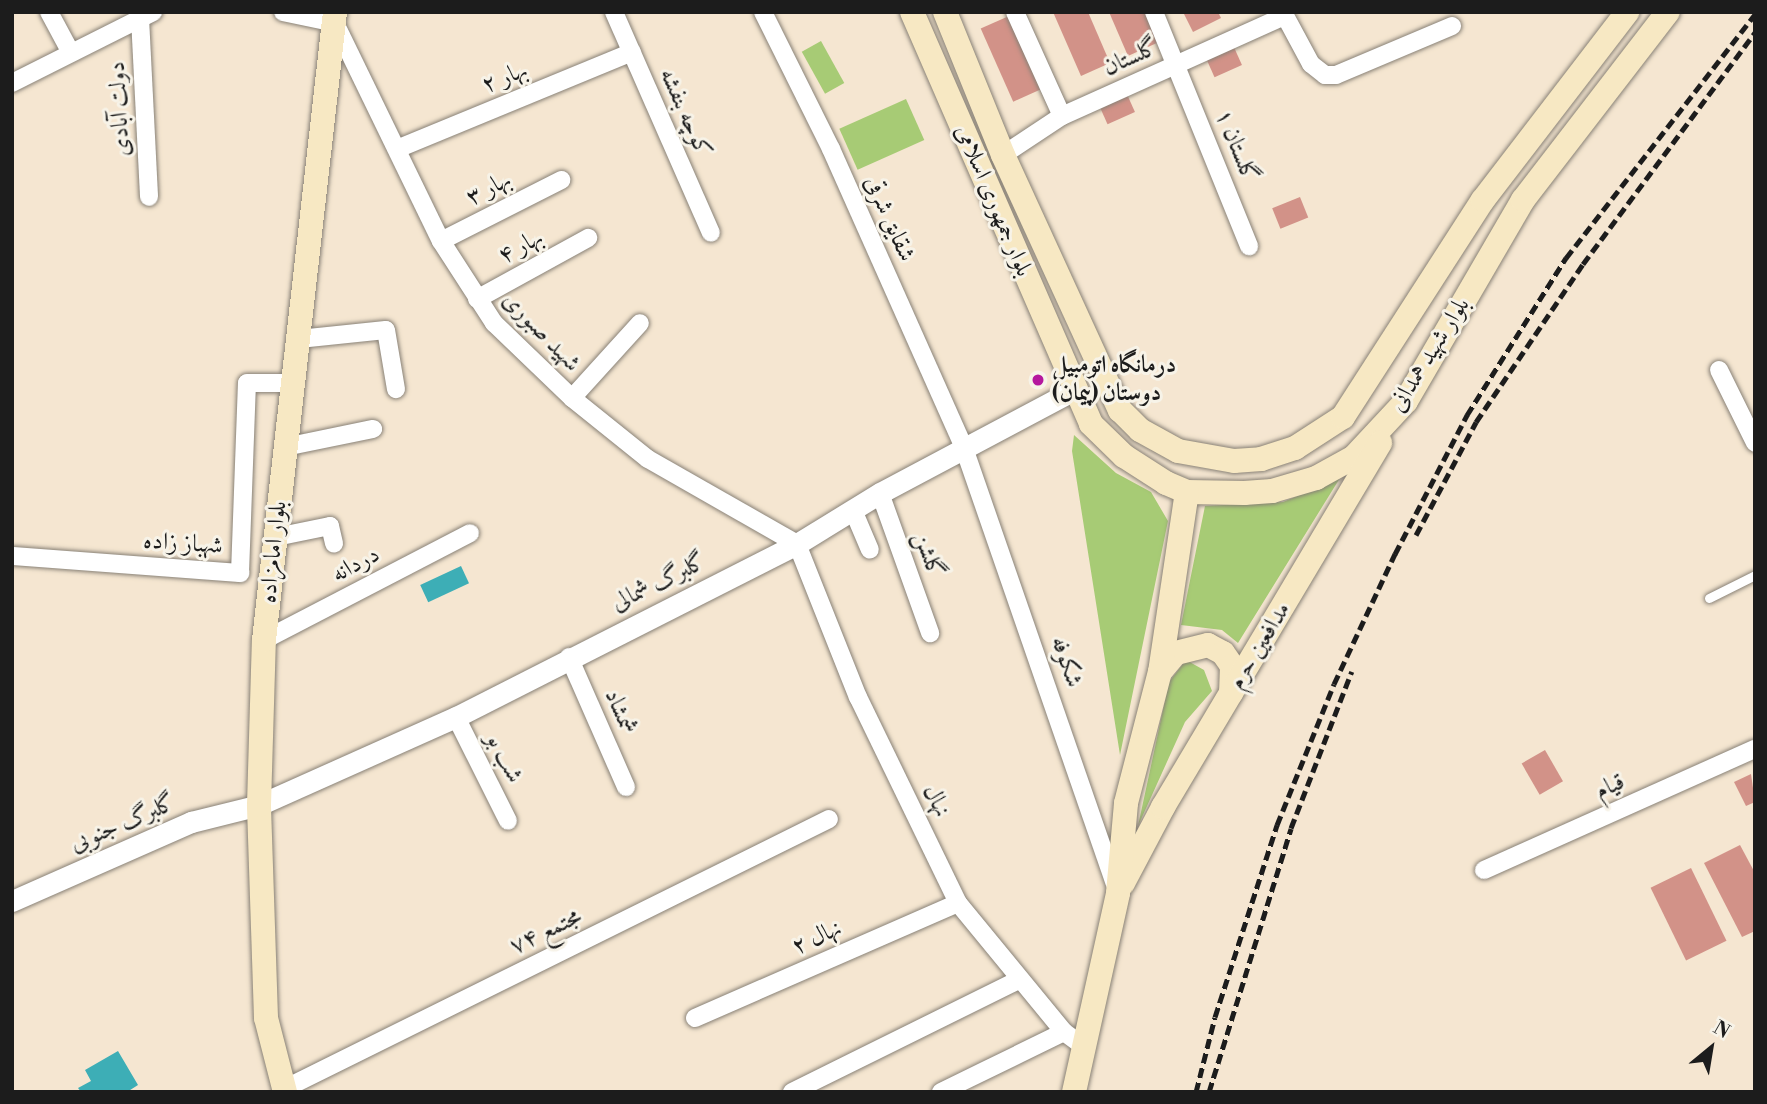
<!DOCTYPE html>
<html>
<head>
<meta charset="utf-8">
<style>
  body { margin:0 }
  #map { position:relative; width:1767px; height:1104px; overflow:hidden; background:#f5e6d1; font-family:"Libre Bodoni",Amiri,serif }
  div>[style] { position:absolute }
  .green>* { inset:0; background:#a7cb75; transform-origin:0 0 }
  .water>* { inset:0; background:#3daeb6; transform-origin:0 0 }
  .building>* { inset:0; background:#d29288; transform-origin:0 0 }
  .roads { filter:drop-shadow(0 0 2px #888176) drop-shadow(0 0 2px #888176) }
  .service>* { height:9px; margin:-4.5px; padding:0 4.5px; transform-origin:4.5px; border-radius:4.5px; background:#fff }
  .minor>* { height:18px; margin:-9px; padding:0 9px; transform-origin:9px; border-radius:9px; background:#fff }
  .tertiary>* { height:21px; margin:-10.5px; padding:0 10.5px; transform-origin:10.5px; border-radius:10.5px; background:#fff }
  .secondary>* { height:24px; margin:-12px; padding:0 12px; transform-origin:12px; border-radius:12px; background:#f7e8c3 }
  .rail>* { height:5px; margin-top:-2.5px; transform-origin:0; background:repeating-linear-gradient(90deg,#1c1c1c 0 10px,transparent 0 15px) }
  .dots>* { width:19px; height:19px; translate:-50% -50%; box-sizing:border-box; border:4px solid #f7f3e8; border-radius:50% }
  span { translate:-50% -50%; white-space:nowrap; text-align:center; line-height:1.15; -webkit-text-stroke:6px #f7f3e8; paint-order:stroke }
  .street-label { font-size:24px; color:#1c1c1c }
  .poi-label { font-size:24px; color:#1c1c1c; font-weight:700 }
  .left { translate:0 -50%; text-align:left }
  .frame { position:absolute; inset:0; border:14px solid #1c1c1c; pointer-events:none }
  .north { position:absolute; left:1676px; top:1013px; width:70px; height:70px; -webkit-text-stroke:5px #f7f3e8; paint-order:stroke; rotate:30deg; font-size:19px; font-weight:700; line-height:28px; text-align:center; color:#1c1c1c }
  .north::after { content:''; display:block; margin:auto; width:24px; height:32px; background:#1c1c1c; clip-path:polygon(50% 0,100% 100%,50% 72%,0 100%) }
</style>
</head>
<body>
<div id="map">
  <div class="green">
    <div style="left:821px;top:41px;width:48px;height:22px;rotate:61deg"></div>
    <div style="left:906px;top:99px;width:45px;height:73px;rotate:66deg"></div>
    <div style="clip-path:polygon(1074px 435px,1116px 473px,1151px 492px,1168px 521px,1120px 755px,1072px 451px)"></div>
    <div style="clip-path:polygon(1340px 478px,1238px 643px,1222px 630px,1181px 625px,1205px 506px,1283px 502px)"></div>
    <div style="clip-path:polygon(1186px 660px,1204px 670px,1212px 691px,1185px 722px,1138px 826px,1169px 682px)"></div>
  </div>
  <div class="water">
    <div style="left:461px;top:566px;width:19px;height:45px;rotate:65deg"></div>
    <div style="clip-path:polygon(118px 1051px,138px 1085px,127px 1092px,81px 1092px,78px 1088px,91px 1081px,85px 1070px)"></div>
  </div>
  <div class="building">
    <div style="clip-path:polygon(1053px 12px,1088px 12px,1110px 63px,1081px 76px)"></div>
    <div style="clip-path:polygon(1109px 12px,1146px 12px,1159px 42px,1128px 56px)"></div>
    <div style="clip-path:polygon(1183px 12px,1218px 12px,1221px 18px,1193px 32px)"></div>
    <div style="left:1009px;top:16px;width:80px;height:31px;rotate:66deg"></div>
    <div style="left:1233px;top:45px;width:22px;height:30px;rotate:66deg"></div>
    <div style="left:1126px;top:92px;width:22px;height:30px;rotate:66deg"></div>
    <div style="left:1300px;top:197px;width:22px;height:30px;rotate:68deg"></div>
    <div style="left:1545px;top:750px;width:36px;height:27px;rotate:60deg"></div>
    <div style="clip-path:polygon(1751px 774px,1755px 802px,1746px 806px,1734px 782px)"></div>
    <div style="clip-path:polygon(1740px 845px,1755px 873px,1755px 931px,1742px 937px,1704px 863px)"></div>
    <div style="left:1691px;top:868px;width:81px;height:45px;rotate:64deg"></div>
  </div>
  <div class="roads">
    <div class="service">
      <div style="left:1709px;top:598px;width:51px;rotate:-26.6deg"></div>
    </div>
    <div class="minor">
      <div style="left:49px;top:12px;width:44px;rotate:61.7deg"></div>
      <div style="left:283px;top:12px;width:53px;rotate:11.9deg"></div>
      <div style="left:335px;top:23px;width:242px;rotate:64.1deg"></div>
      <div style="left:441px;top:241px;width:98px;rotate:57.1deg"></div>
      <div style="left:494px;top:323px;width:108px;rotate:43.9deg"></div>
      <div style="left:572px;top:398px;width:97px;rotate:38.8deg"></div>
      <div style="left:648px;top:459px;width:172px;rotate:29.7deg"></div>
      <div style="left:797px;top:544px;width:165px;rotate:68.3deg"></div>
      <div style="left:858px;top:697px;width:229px;rotate:64.1deg"></div>
      <div style="left:958px;top:903px;width:167px;rotate:50.6deg"></div>
      <div style="left:1064px;top:1032px;width:24px;rotate:36deg"></div>
      <div style="left:614px;top:12px;width:241px;rotate:66.3deg"></div>
      <div style="left:763px;top:12px;width:153px;rotate:63.6deg"></div>
      <div style="left:831px;top:149px;width:327px;rotate:66deg"></div>
      <div style="left:964px;top:448px;width:460px;rotate:70.9deg"></div>
      <div style="left:1015px;top:12px;width:114px;rotate:65.7deg"></div>
      <div style="left:1154px;top:12px;width:253px;rotate:67.9deg"></div>
      <div style="left:1283px;top:12px;width:59px;rotate:61.7deg"></div>
      <div style="left:1311px;top:64px;width:18px;rotate:38deg"></div>
      <div style="left:1325px;top:75px;width:11px"></div>
      <div style="left:1336px;top:75px;width:126px;rotate:-22.9deg"></div>
      <div style="left:140px;top:18px;width:179px;rotate:87.1deg"></div>
      <div style="left:12px;top:83px;width:158px;rotate:-26.7deg"></div>
      <div style="left:397px;top:149px;width:254px;rotate:-22.4deg"></div>
      <div style="left:1003px;top:155px;width:71px;rotate:-33.5deg"></div>
      <div style="left:1062px;top:116px;width:243px;rotate:-24.2deg"></div>
      <div style="left:441px;top:241px;width:135px;rotate:-26.9deg"></div>
      <div style="left:477px;top:299px;width:127px;rotate:-28.8deg"></div>
      <div style="left:299px;top:339px;width:87px;rotate:-5.9deg"></div>
      <div style="left:386px;top:330px;width:60px;rotate:80.4deg"></div>
      <div style="left:1719px;top:370px;width:81px;rotate:63.7deg"></div>
      <div style="left:572px;top:398px;width:101px;rotate:-47.8deg"></div>
      <div style="left:285px;top:447px;width:90px;rotate:-11.6deg"></div>
      <div style="left:880px;top:493px;width:149px;rotate:70.3deg"></div>
      <div style="left:853px;top:510px;width:43px;rotate:67deg"></div>
      <div style="left:276px;top:537px;width:55px;rotate:-11.5deg"></div>
      <div style="left:330px;top:526px;width:18px;rotate:77deg"></div>
      <div style="left:12px;top:556px;width:229px;rotate:4.3deg"></div>
      <div style="left:240px;top:573px;width:190px;rotate:-87.9deg"></div>
      <div style="left:247px;top:383px;width:47px"></div>
      <div style="left:264px;top:640px;width:232px;rotate:-27.4deg"></div>
      <div style="left:569px;top:657px;width:142px;rotate:66.3deg"></div>
      <div style="left:456px;top:717px;width:116px;rotate:63.4deg"></div>
      <div style="left:1484px;top:870px;width:297px;rotate:-24.1deg"></div>
      <div style="left:695px;top:1018px;width:287px;rotate:-23.6deg"></div>
      <div style="left:284px;top:1089px;width:608px;rotate:-26.35deg"></div>
      <div style="left:792px;top:1092px;width:253px;rotate:-26.3deg"></div>
      <div style="left:941px;top:1092px;width:137px;rotate:-26deg"></div>
    </div>
    <div class="tertiary">
      <div style="left:12px;top:901px;width:196px;rotate:-23.8deg"></div>
      <div style="left:191px;top:822px;width:70px;rotate:-14deg"></div>
      <div style="left:259px;top:805px;width:216px;rotate:-24.1deg"></div>
      <div style="left:456px;top:717px;width:382px;rotate:-26.9deg"></div>
      <div style="left:797px;top:544px;width:97px;rotate:-31.6deg"></div>
      <div style="left:880px;top:493px;width:220px;rotate:-28deg"></div>
    </div>
    <div class="secondary">
      <div style="left:912px;top:12px;width:449px;rotate:66.5deg"></div>
      <div style="left:1091px;top:424px;width:46px;rotate:44.1deg"></div>
      <div style="left:1124px;top:456px;width:50px;rotate:32.7deg"></div>
      <div style="left:1166px;top:483px;width:23px;rotate:23deg"></div>
      <div style="left:1187px;top:492px;width:57px;rotate:1deg"></div>
      <div style="left:1244px;top:493px;width:28px;rotate:-4deg"></div>
      <div style="left:1272px;top:491px;width:46px;rotate:-16.5deg"></div>
      <div style="left:1316px;top:478px;width:43px;rotate:-28.9deg"></div>
      <div style="left:1354px;top:457px;width:76px;rotate:-47.1deg"></div>
      <div style="left:1406px;top:401px;width:233px;rotate:-59.8deg"></div>
      <div style="left:1523px;top:200px;width:237px;rotate:-52.4deg"></div>
      <div style="left:945px;top:12px;width:154px;rotate:67.9deg"></div>
      <div style="left:1003px;top:155px;width:281px;rotate:65.4deg"></div>
      <div style="left:1120px;top:410px;width:28px;rotate:45deg"></div>
      <div style="left:1140px;top:430px;width:43px;rotate:28.9deg"></div>
      <div style="left:1178px;top:451px;width:57px;rotate:10.1deg"></div>
      <div style="left:1234px;top:461px;width:27px;rotate:-4deg"></div>
      <div style="left:1261px;top:459px;width:36px;rotate:-18deg"></div>
      <div style="left:1295px;top:448px;width:57px;rotate:-32.9deg"></div>
      <div style="left:1343px;top:417px;width:258px;rotate:-57.2deg"></div>
      <div style="left:1483px;top:200px;width:237px;rotate:-52.5deg"></div>
      <div style="left:1160px;top:672px;width:25px;rotate:-50deg"></div>
      <div style="left:1176px;top:653px;width:33px;rotate:-14deg"></div>
      <div style="left:1208px;top:645px;width:17px;rotate:28deg"></div>
      <div style="left:1223px;top:653px;width:16px;rotate:55deg"></div>
      <div style="left:1232px;top:666px;width:27px;rotate:92deg"></div>
      <div style="left:1123px;top:883px;width:86px;rotate:-62.2deg"></div>
      <div style="left:1163px;top:807px;width:424px;rotate:-59.2deg"></div>
      <div style="left:285px;top:1092px;width:76px;rotate:-104.4deg"></div>
      <div style="left:266px;top:1018px;width:213px;rotate:-91.9deg"></div>
      <div style="left:259px;top:805px;width:165px;rotate:-88.3deg"></div>
      <div style="left:264px;top:640px;width:632px;rotate:-83.55deg"></div>
      <div style="left:1074px;top:1092px;width:204px;rotate:-77.5deg"></div>
      <div style="left:1118px;top:893px;width:90px;rotate:-84.9deg"></div>
      <div style="left:1126px;top:803px;width:135px;rotate:-75.5deg"></div>
      <div style="left:1160px;top:672px;width:182px;rotate:-81.5deg"></div>
    </div>
  </div>
  <div class="rail">
    <div style="left:1416px;top:535px;width:128px;rotate:-62deg"></div>
    <div style="left:1476px;top:422px;width:191px;rotate:-55.9deg"></div>
    <div style="left:1583px;top:264px;width:289px;rotate:-53.4deg"></div>
    <div style="left:1196px;top:1092px;width:77px;rotate:-75.8deg"></div>
    <div style="left:1215px;top:1017px;width:202px;rotate:-72.1deg"></div>
    <div style="left:1277px;top:825px;width:152px;rotate:-68deg"></div>
    <div style="left:1334px;top:684px;width:144px;rotate:-64.9deg"></div>
    <div style="left:1395px;top:554px;width:157px;rotate:-62.6deg"></div>
    <div style="left:1467px;top:415px;width:186px;rotate:-57.8deg"></div>
    <div style="left:1566px;top:258px;width:309px;rotate:-52.2deg"></div>
    <div style="left:1209px;top:1092px;width:276px;rotate:-72.7deg"></div>
    <div style="left:1291px;top:828px;width:168px;rotate:-68.8deg"></div>
  </div>
  <div class="dots">
    <div style="left:1038px;top:380px;background:#b5179e"></div>
  </div>
  <div class="street-label">
    <span style="left:1131px;top:58px;rotate:-24deg">گلستان</span>
    <span style="left:505px;top:78px;rotate:-22deg">بهار ۲</span>
    <span style="left:120px;top:109px;rotate:-93deg">دولت آبادی</span>
    <span style="left:685px;top:113px;rotate:66deg">کوچه بنفشه</span>
    <span style="left:1236px;top:146px;rotate:68deg">گلستان ۱</span>
    <span style="left:489px;top:189px;rotate:-27deg">بهار ۳</span>
    <span style="left:993px;top:201px;rotate:67deg">بلوار جمهوری اسلامی</span>
    <span style="left:889px;top:219px;rotate:66deg">شقایق شرقی</span>
    <span style="left:521px;top:247px;rotate:-28deg">بهار ۴</span>
    <span style="left:541px;top:332px;rotate:46deg">شهید صبوری</span>
    <span style="left:1430px;top:355px;rotate:-58deg">بلوار شهید همدانی</span>
    <span style="left:183px;top:544px;rotate:4deg">شهباز زاده</span>
    <span style="left:274px;top:552px;rotate:-84deg">بلوار امامزاده</span>
    <span style="left:928px;top:555px;rotate:70deg">گلشن</span>
    <span style="left:356px;top:565px;rotate:-28deg">دردانه</span>
    <span style="left:659px;top:583px;rotate:-26deg">گلبرگ شمالی</span>
    <span style="left:1260px;top:646px;rotate:-59deg">مدافعین حرم</span>
    <span style="left:1066px;top:662px;rotate:71deg">شکوفه</span>
    <span style="left:620px;top:712px;rotate:66deg">شمشاد</span>
    <span style="left:504px;top:758px;rotate:63deg">شب بو</span>
    <span style="left:1610px;top:787px;rotate:-24deg">قیام</span>
    <span style="left:936px;top:801px;rotate:64deg">نهال</span>
    <span style="left:123px;top:824px;rotate:-23deg">گلبرگ جنوبی</span>
    <span style="left:546px;top:932px;rotate:-26deg">مجتمع ۷۴</span>
    <span style="left:817px;top:938px;rotate:-24deg">نهال ۲</span>
  </div>
  <div class="poi-label">
    <span class="left" style="left:1052px;top:380px">درمانگاه اتومبیل<br>دوستان (پیمان)</span>
  </div>
  <div class="frame"></div>
  <div class="north">N</div>
</div>
</body>
</html>
